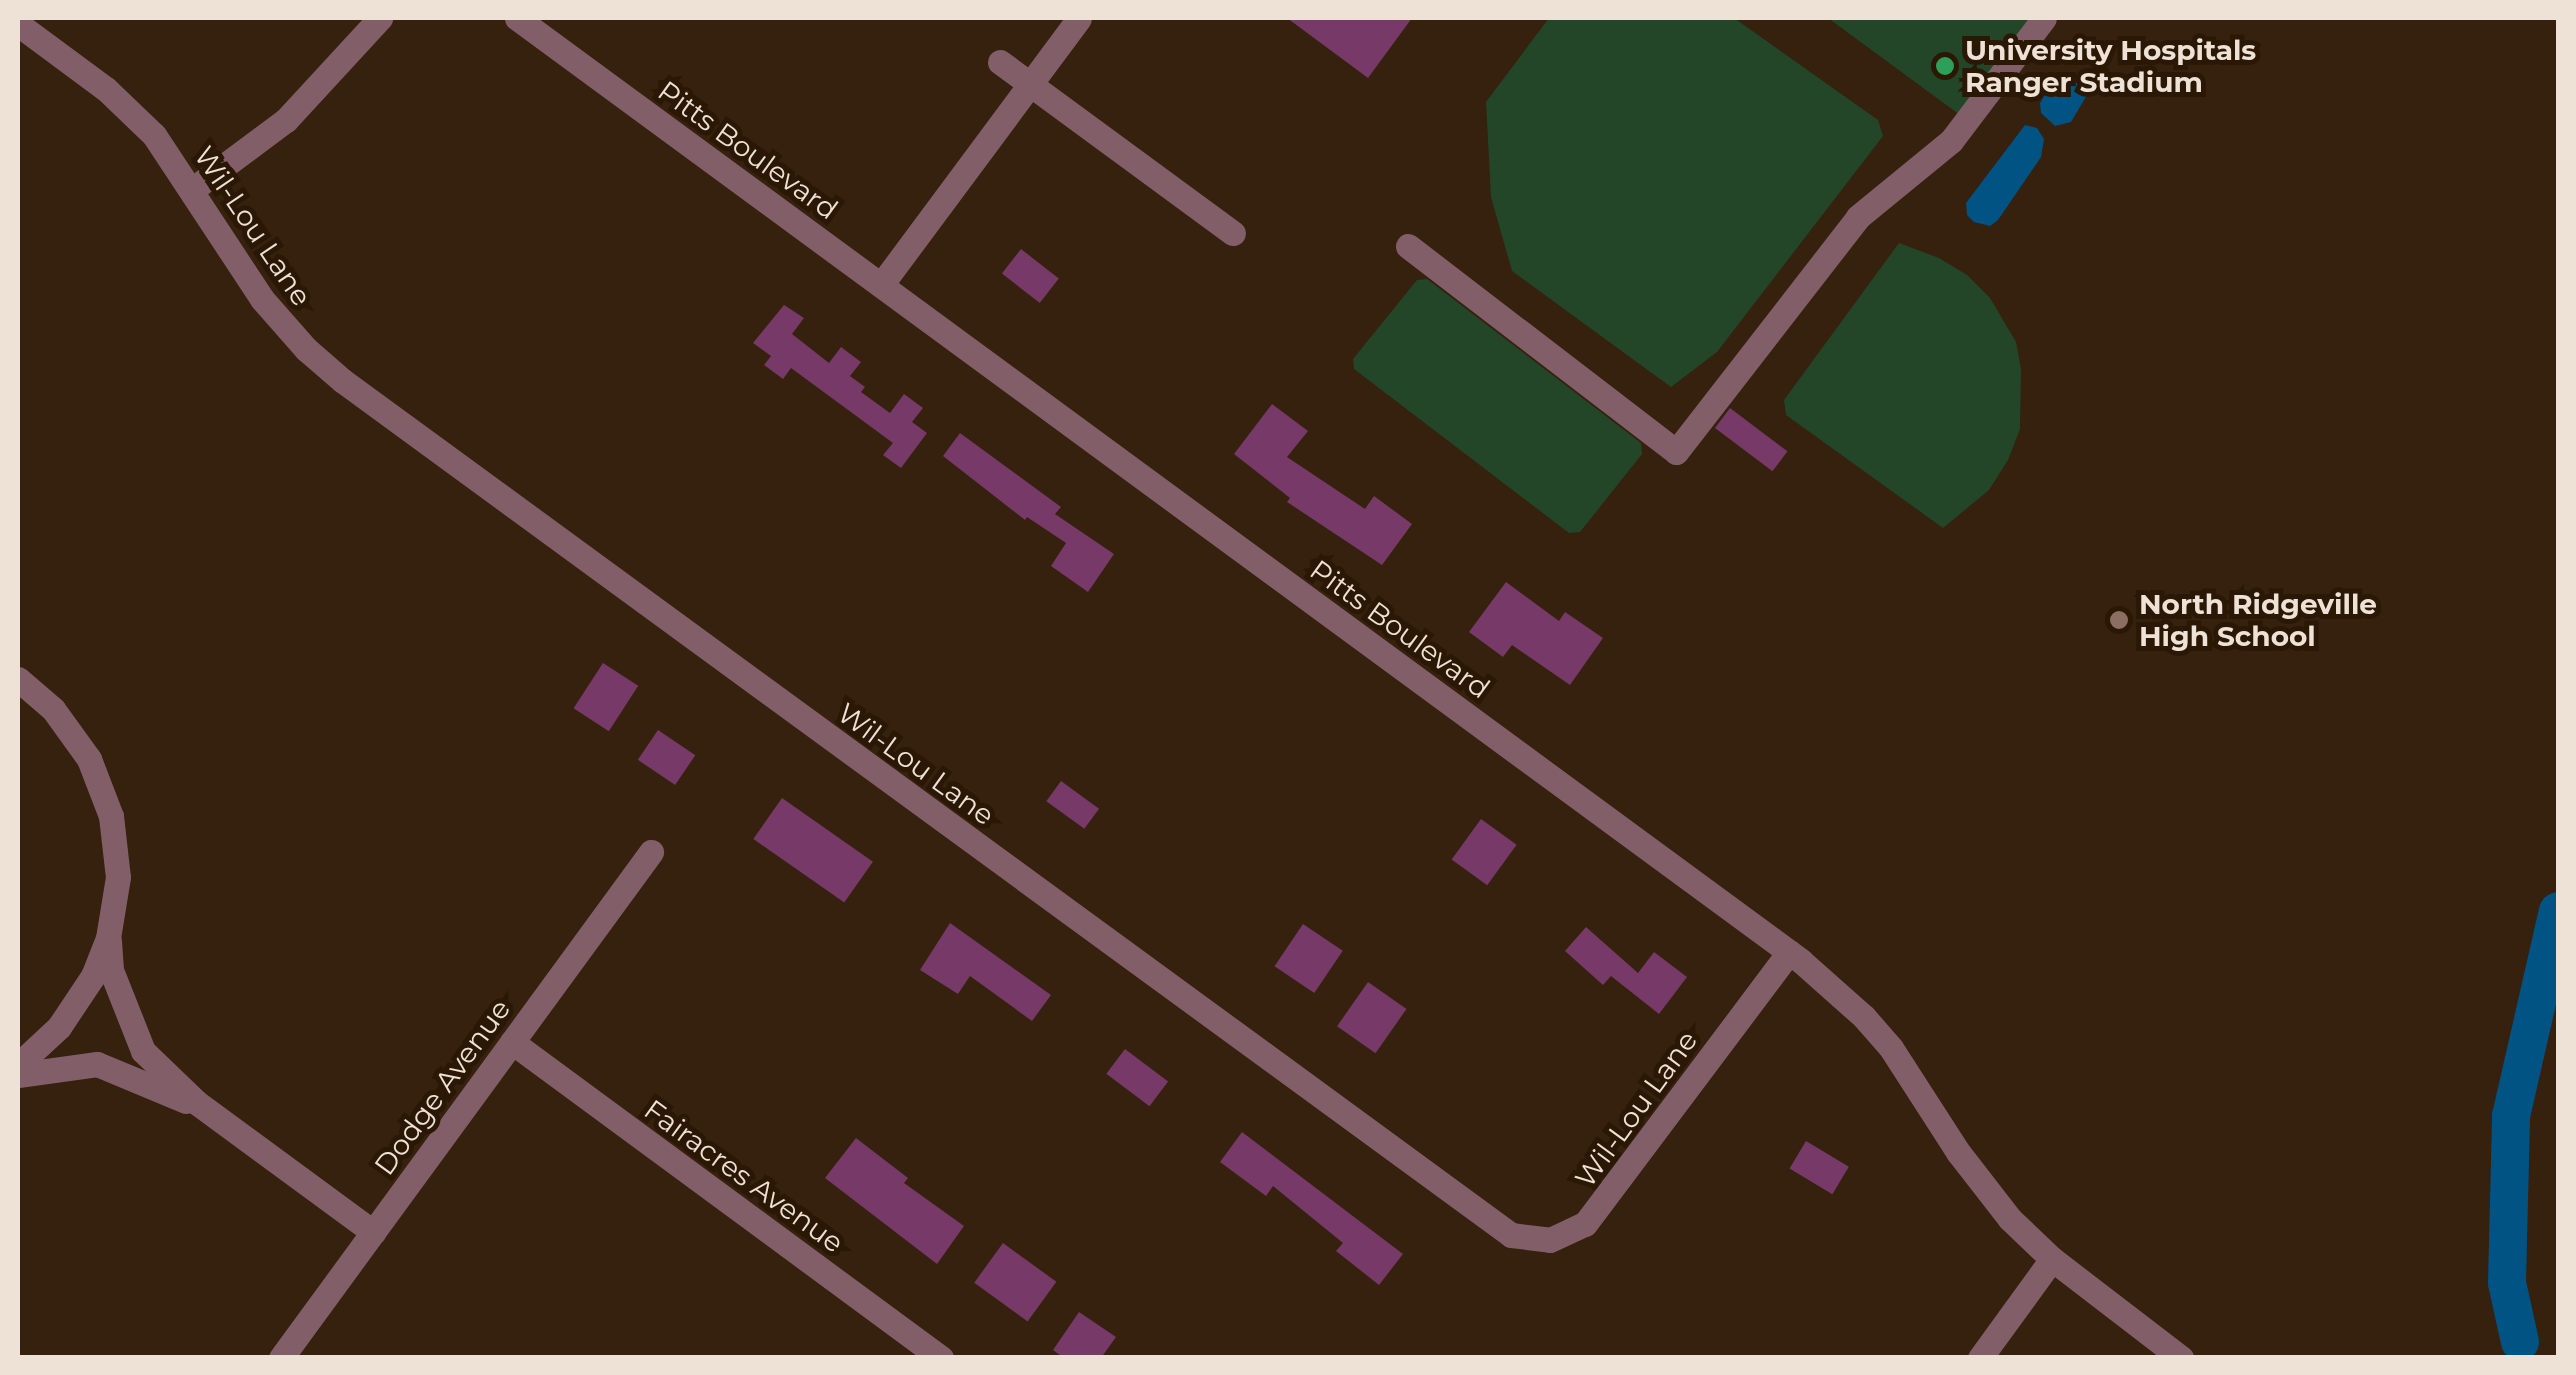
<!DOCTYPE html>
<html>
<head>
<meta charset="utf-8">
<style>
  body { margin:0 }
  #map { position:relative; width:2576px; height:1375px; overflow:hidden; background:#35210d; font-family:Montserrat,sans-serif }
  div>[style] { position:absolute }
  .green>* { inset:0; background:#234628 }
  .water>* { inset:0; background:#015384 }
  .river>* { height:38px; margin:-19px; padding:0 19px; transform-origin:19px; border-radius:19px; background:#015384 }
  .building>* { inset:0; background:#763968; transform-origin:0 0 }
  .minor>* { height:25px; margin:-12.5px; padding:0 12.5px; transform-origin:12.5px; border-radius:12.5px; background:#825f68 }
  .dots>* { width:28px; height:28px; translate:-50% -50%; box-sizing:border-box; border:5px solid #2a1804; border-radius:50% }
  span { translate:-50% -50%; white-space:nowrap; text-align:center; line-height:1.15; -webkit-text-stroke:10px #2a1804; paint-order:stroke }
  .poi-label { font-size:28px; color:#eee1d5; font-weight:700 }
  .left { translate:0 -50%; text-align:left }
  .street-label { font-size:28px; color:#eee1d5 }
  .frame { position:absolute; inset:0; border:20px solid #eee1d5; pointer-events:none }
</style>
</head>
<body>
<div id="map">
  <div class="green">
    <div style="clip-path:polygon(1549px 18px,1734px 18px,1878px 120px,1883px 136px,1717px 352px,1671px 387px,1512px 271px,1491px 197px,1486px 102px)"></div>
    <div style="clip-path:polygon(1828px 18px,2031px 18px,1960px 115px)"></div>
    <div style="clip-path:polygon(1899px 243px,1939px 258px,1967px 275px,1990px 298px,2016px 342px,2021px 369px,2020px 429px,2008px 460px,1989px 490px,1943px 528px,1786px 415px,1784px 400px)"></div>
    <div style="clip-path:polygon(1427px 279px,1641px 443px,1642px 454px,1580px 532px,1569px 533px,1354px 369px,1353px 359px,1417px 280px)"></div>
  </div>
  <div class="water">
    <div style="clip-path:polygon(2067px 72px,2086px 82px,2087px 95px,2071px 122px,2055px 126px,2041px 113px,2040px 103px,2053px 81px)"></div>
    <div style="clip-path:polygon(2025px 125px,2037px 128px,2044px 139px,2041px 157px,1998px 220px,1990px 226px,1974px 222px,1967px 215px,1966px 203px)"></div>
  </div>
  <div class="river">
    <div style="left:2520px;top:1342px;width:60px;rotate:-102.4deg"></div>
    <div style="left:2507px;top:1283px;width:167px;rotate:-88.6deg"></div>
    <div style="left:2511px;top:1116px;width:210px;rotate:-77.1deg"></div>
  </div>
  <div class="building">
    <div style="clip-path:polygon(1287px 18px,1412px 18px,1368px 78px)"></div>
    <div style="left:1021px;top:249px;width:48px;height:31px;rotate:38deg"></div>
    <div style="clip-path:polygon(784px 305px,804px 318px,792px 334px,829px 363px,841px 347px,861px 362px,850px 376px,865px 387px,861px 392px,890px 413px,904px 394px,923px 408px,912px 422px,927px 433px,901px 468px,883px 455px,893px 443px,791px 368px,783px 379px,764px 365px,771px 356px,753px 343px)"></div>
    <div style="clip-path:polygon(1272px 404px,1308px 431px,1287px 457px,1365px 509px,1374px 496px,1412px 524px,1382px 565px,1287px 502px,1290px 498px,1234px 454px)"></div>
    <div style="left:1730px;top:408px;width:72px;height:25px;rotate:37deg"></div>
    <div style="clip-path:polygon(960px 433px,1061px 507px,1055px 514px,1114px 554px,1088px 592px,1051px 566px,1066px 543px,1027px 517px,1025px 520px,943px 456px)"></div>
    <div style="clip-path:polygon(1506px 582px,1559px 621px,1565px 612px,1603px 638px,1570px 685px,1512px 645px,1503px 657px,1469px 632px)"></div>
    <div style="left:603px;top:663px;width:42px;height:54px;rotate:33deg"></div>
    <div style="left:658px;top:730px;width:45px;height:36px;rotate:34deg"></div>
    <div style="left:1061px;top:781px;width:47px;height:25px;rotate:36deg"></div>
    <div style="left:782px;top:798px;width:111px;height:50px;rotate:35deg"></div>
    <div style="left:1481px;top:819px;width:44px;height:50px;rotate:36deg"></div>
    <div style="clip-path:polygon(950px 923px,1051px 995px,1032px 1021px,970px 976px,958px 994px,920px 970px)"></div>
    <div style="left:1303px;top:924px;width:48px;height:51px;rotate:34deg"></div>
    <div style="clip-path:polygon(1586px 927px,1638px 973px,1654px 952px,1687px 977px,1659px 1014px,1611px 976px,1603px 985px,1565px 951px)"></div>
    <div style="left:1368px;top:982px;width:47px;height:54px;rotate:35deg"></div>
    <div style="left:1125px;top:1049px;width:54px;height:31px;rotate:37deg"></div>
    <div style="clip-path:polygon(1242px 1132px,1403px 1254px,1379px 1285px,1336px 1251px,1343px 1243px,1273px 1186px,1266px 1196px,1220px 1162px)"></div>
    <div style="clip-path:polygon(856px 1138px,908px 1178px,904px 1183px,964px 1226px,937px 1264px,825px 1178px)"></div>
    <div style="left:1806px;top:1141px;width:50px;height:32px;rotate:31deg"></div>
    <div style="left:1003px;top:1243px;width:66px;height:49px;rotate:36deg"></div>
    <div style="clip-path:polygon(1079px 1312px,1116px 1337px,1101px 1358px,1064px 1358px,1053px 1350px)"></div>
  </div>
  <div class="minor">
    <div style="left:517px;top:18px;width:1593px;rotate:36.29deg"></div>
    <div style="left:1801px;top:961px;width:84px;rotate:41.6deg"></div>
    <div style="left:1864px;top:1017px;width:41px;rotate:48.9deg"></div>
    <div style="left:1891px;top:1048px;width:124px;rotate:57.2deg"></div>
    <div style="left:1958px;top:1152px;width:85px;rotate:52.2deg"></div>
    <div style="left:2010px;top:1219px;width:58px;rotate:43.6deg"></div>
    <div style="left:2052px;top:1259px;width:163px;rotate:37.5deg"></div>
    <div style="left:18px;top:24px;width:109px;rotate:36.5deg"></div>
    <div style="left:106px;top:89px;width:66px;rotate:43.8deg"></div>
    <div style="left:154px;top:135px;width:196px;rotate:56.6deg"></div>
    <div style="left:262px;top:299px;width:67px;rotate:48.7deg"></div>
    <div style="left:306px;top:349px;width:49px;rotate:40.9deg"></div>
    <div style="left:343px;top:381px;width:1447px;rotate:36.17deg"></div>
    <div style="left:1511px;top:1235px;width:39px;rotate:7deg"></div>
    <div style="left:1550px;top:1240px;width:38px;rotate:-25deg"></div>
    <div style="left:1585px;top:1224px;width:340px;rotate:-53.1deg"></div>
    <div style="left:1000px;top:62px;width:289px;rotate:36.3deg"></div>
    <div style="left:193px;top:189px;width:116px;rotate:-36.6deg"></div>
    <div style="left:286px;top:120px;width:139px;rotate:-47.3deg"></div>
    <div style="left:1408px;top:246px;width:338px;rotate:37.5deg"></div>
    <div style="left:1676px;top:452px;width:297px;rotate:-52.2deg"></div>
    <div style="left:1858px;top:217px;width:120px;rotate:-39.3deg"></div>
    <div style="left:1951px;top:141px;width:154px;rotate:-52.9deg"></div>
    <div style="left:881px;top:285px;width:332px;rotate:-53.4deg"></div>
    <div style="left:18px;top:679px;width:46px;rotate:40.6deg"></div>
    <div style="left:53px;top:709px;width:62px;rotate:54.2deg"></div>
    <div style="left:89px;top:759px;width:61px;rotate:68.9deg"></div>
    <div style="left:111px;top:816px;width:61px;rotate:83.5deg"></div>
    <div style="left:118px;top:877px;width:62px;rotate:99.3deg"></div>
    <div style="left:108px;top:938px;width:41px;rotate:111.5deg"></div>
    <div style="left:93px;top:976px;width:61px;rotate:123.7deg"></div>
    <div style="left:59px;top:1027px;width:56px;rotate:137.2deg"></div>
    <div style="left:109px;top:941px;width:29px;rotate:86deg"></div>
    <div style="left:111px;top:970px;width:87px;rotate:68.4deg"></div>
    <div style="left:143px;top:1051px;width:74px;rotate:43.9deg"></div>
    <div style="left:196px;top:1102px;width:220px;rotate:36.3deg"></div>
    <div style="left:512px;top:1042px;width:533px;rotate:36.38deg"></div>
    <div style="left:18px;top:1075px;width:80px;rotate:-7.9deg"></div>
    <div style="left:97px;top:1064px;width:96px;rotate:22.6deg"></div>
    <div style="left:281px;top:1358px;width:627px;rotate:-53.82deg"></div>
    <div style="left:1980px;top:1358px;width:122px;rotate:-54deg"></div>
  </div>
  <div class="dots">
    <div style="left:1945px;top:66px;background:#2e9e5b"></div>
    <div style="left:2119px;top:620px;background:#8d6e63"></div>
  </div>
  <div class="poi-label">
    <span class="left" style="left:1965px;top:66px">University Hospitals<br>Ranger Stadium</span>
    <span class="left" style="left:2139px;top:620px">North Ridgeville<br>High School</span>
  </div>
  <div class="street-label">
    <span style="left:748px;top:150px;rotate:36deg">Pitts Boulevard</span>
    <span style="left:253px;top:226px;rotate:56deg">Wil-Lou Lane</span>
    <span style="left:1400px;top:629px;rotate:36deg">Pitts Boulevard</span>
    <span style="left:916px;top:764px;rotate:36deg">Wil-Lou Lane</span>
    <span style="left:442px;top:1087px;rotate:-54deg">Dodge Avenue</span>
    <span style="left:1636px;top:1109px;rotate:-54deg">Wil-Lou Lane</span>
    <span style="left:744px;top:1176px;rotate:36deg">Fairacres Avenue</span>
  </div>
  <div class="frame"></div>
</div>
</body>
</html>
